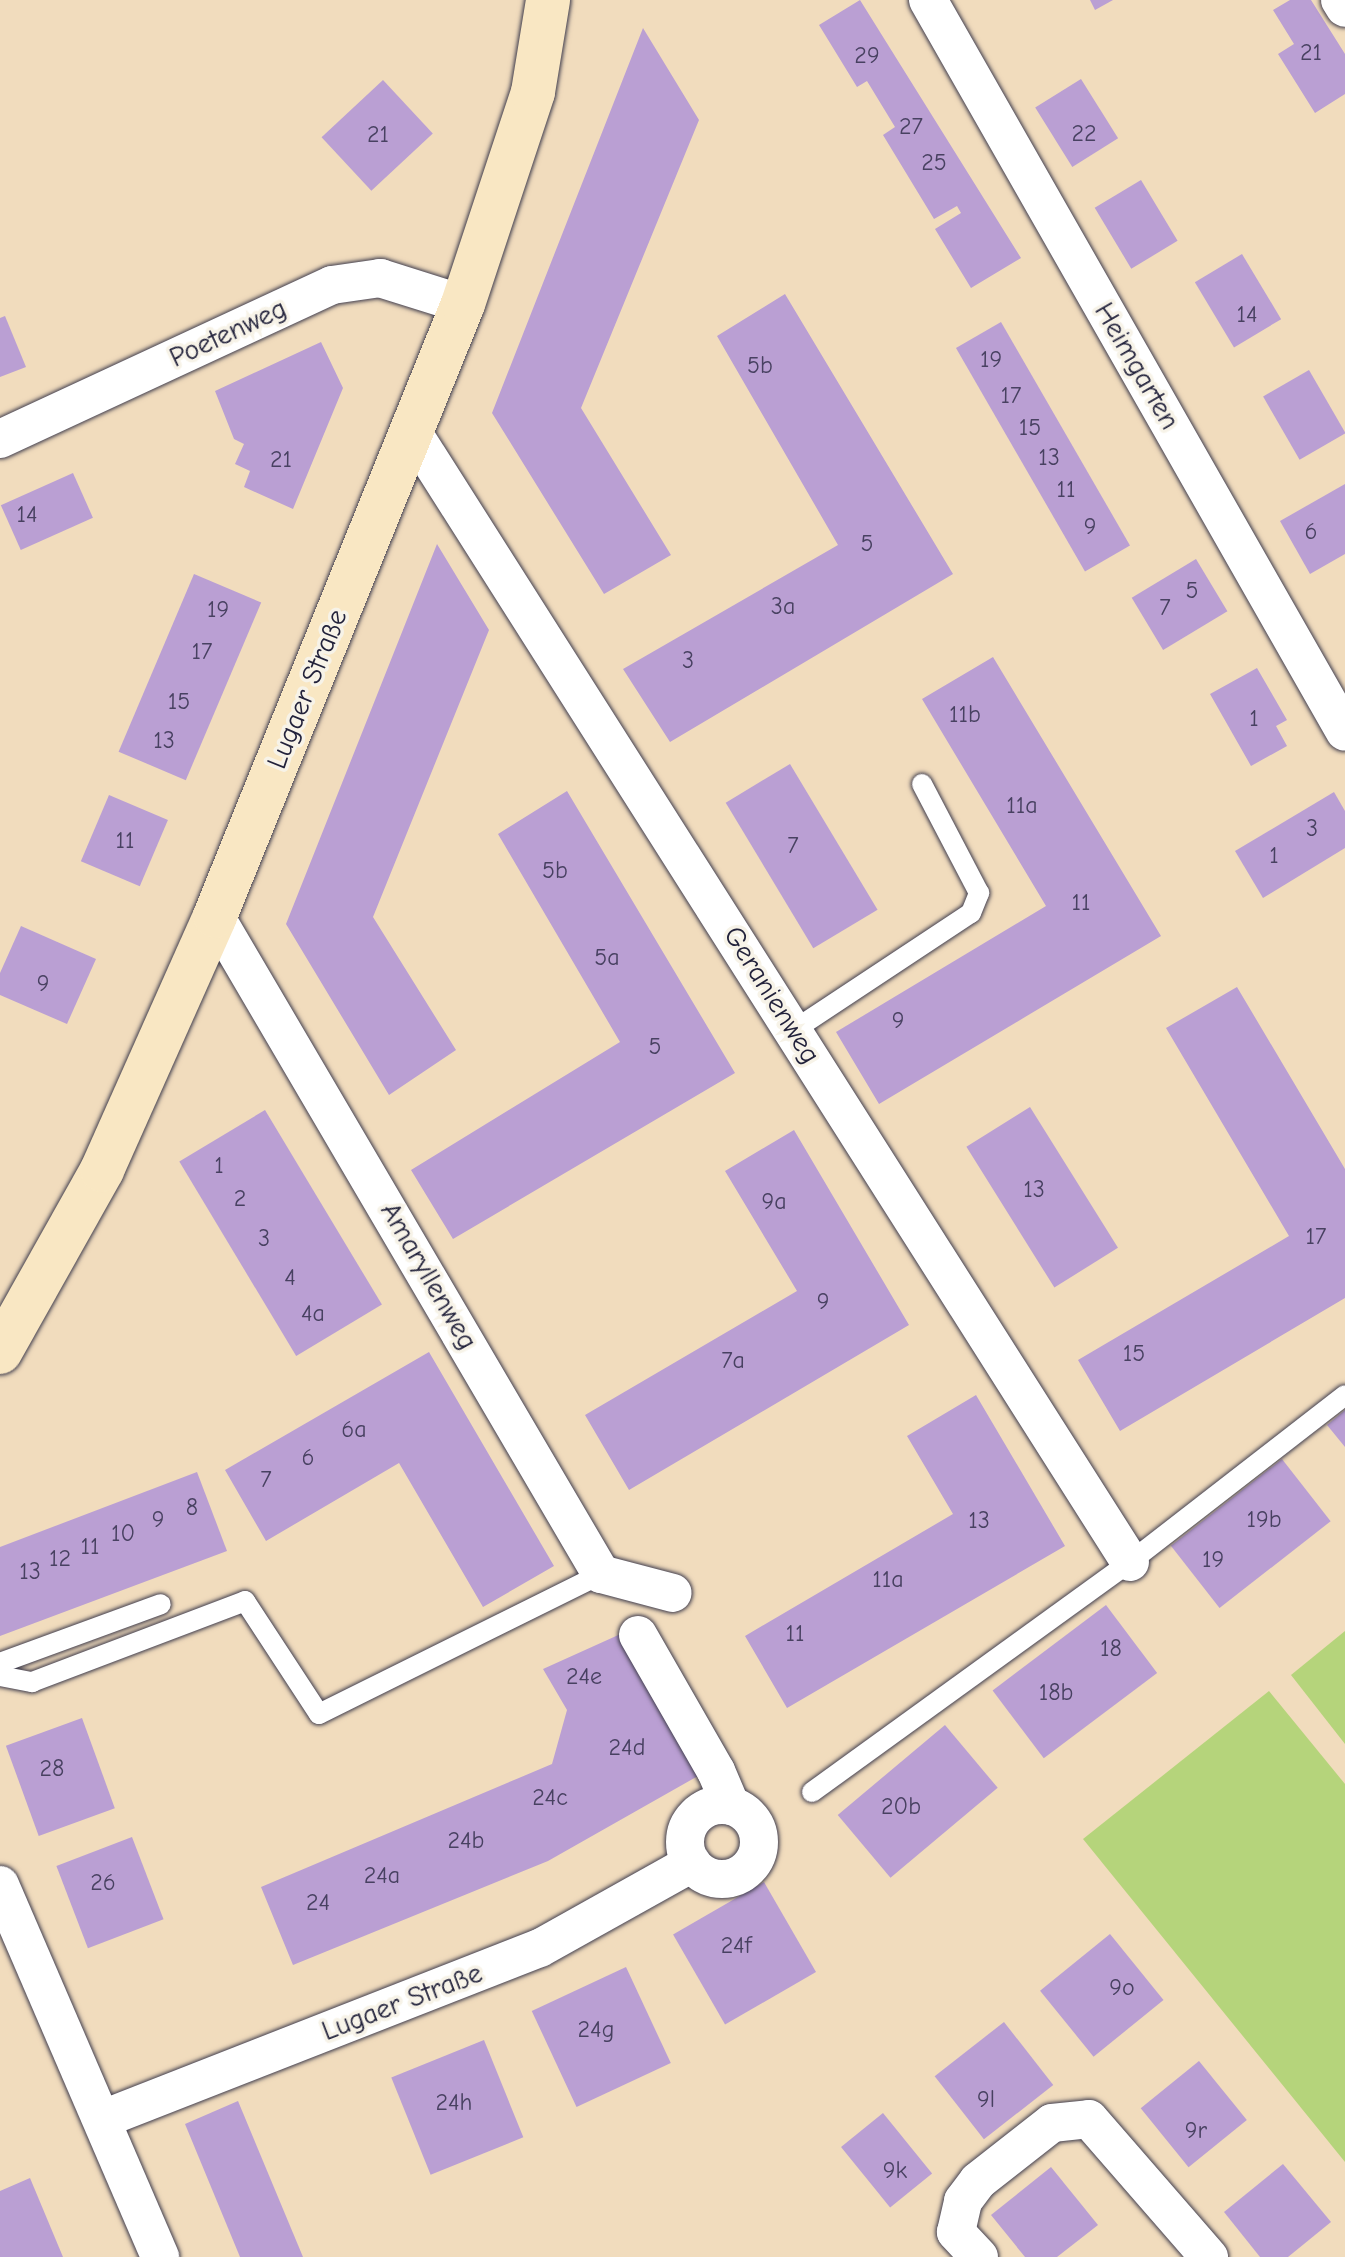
<!DOCTYPE html>
<html>
<head>
<meta charset="utf-8">
<style>
  body { margin:0 }
  #map { position:relative; width:1345px; height:2257px; overflow:hidden; background:#f1dcbd; font-family:"Comic Neue",sans-serif }
  div>[style] { position:absolute }
  .green>* { inset:0; background:#b5d47b }
  .building>* { inset:0; background:#ba9fd3; transform-origin:0 0 }
  .roads { filter:drop-shadow(0 0 2px #413e4e) drop-shadow(0 0 2px #413e4e) }
  .lane>* { height:20px; margin:-10px; padding:0 10px; transform-origin:10px; border-radius:10px; background:#fff }
  .street>* { height:38px; margin:-19px; padding:0 19px; transform-origin:19px; border-radius:19px; background:#fff }
  .street>.ring { margin:-19px; padding:0; box-sizing:content-box; background:none; border:38px solid #fff; border-radius:50% }
  .secondary>* { height:44px; margin:-22px; padding:0 22px; transform-origin:22px; border-radius:22px; background:#f9e7c3 }
  span { translate:-50% -50%; white-space:nowrap; text-align:center; line-height:1.15; -webkit-text-stroke:7px #f7f3e8; paint-order:stroke }
  .number-label { font-size:24px; color:#484161 }
  .number-label span { -webkit-text-stroke-width:0 }
  .street-label { font-size:28px; color:#22223b }
</style>
</head>
<body>
<div id="map">
  <div class="green">
    <div style="clip-path:polygon(1345px 1631px,1345px 1744px,1291px 1675px)"></div>
    <div style="clip-path:polygon(1269px 1691px,1345px 1784px,1345px 2162px,1083px 1839px)"></div>
  </div>
  <div class="building">
    <div style="clip-path:polygon(860px 0,1021px 258px,971px 288px,935px 229px,961px 213px,957px 206px,934px 219px,883px 135px,895px 127px,867px 81px,857px 87px,819px 25px)"></div>
    <div style="clip-path:polygon(1090px 0,1113px 0,1095px 10px)"></div>
    <div style="clip-path:polygon(1290px 0,1311px 0,1345px 54px,1345px 94px,1315px 113px,1278px 54px,1294px 44px,1273px 10px)"></div>
    <div style="clip-path:polygon(643px 28px,699px 120px,581px 408px,671px 555px,604px 594px,492px 413px)"></div>
    <div style="left:1081px;top:79px;width:70px;height:54px;rotate:58deg"></div>
    <div style="left:383px;top:80px;width:73px;height:84px;rotate:47deg"></div>
    <div style="left:1141px;top:180px;width:71px;height:54px;rotate:59deg"></div>
    <div style="left:1242px;top:254px;width:76px;height:55px;rotate:59deg"></div>
    <div style="clip-path:polygon(785px 294px,953px 574px,670px 742px,623px 669px,838px 545px,717px 336px)"></div>
    <div style="clip-path:polygon(5px 316px,26px 367px,0 377px,0 318px)"></div>
    <div style="left:1001px;top:322px;width:258px;height:52px;rotate:60deg"></div>
    <div style="clip-path:polygon(321px 342px,343px 388px,293px 509px,244px 487px,250px 471px,235px 464px,244px 444px,234px 439px,215px 391px)"></div>
    <div style="left:1309px;top:370px;width:73px;height:53px;rotate:60deg"></div>
    <div style="left:73px;top:473px;width:49px;height:79px;rotate:66deg"></div>
    <div style="clip-path:polygon(1345px 484px,1345px 554px,1310px 574px,1280px 521px)"></div>
    <div style="clip-path:polygon(437px 544px,489px 630px,373px 917px,456px 1050px,389px 1095px,286px 924px)"></div>
    <div style="left:1196px;top:559px;width:61px;height:75px;rotate:59deg"></div>
    <div style="left:194px;top:574px;width:73px;height:193px;rotate:23deg"></div>
    <div style="clip-path:polygon(993px 657px,1161px 936px,879px 1104px,836px 1032px,1046px 906px,922px 699px)"></div>
    <div style="clip-path:polygon(1257px 668px,1287px 720px,1276px 726px,1287px 746px,1251px 766px,1210px 694px)"></div>
    <div style="left:790px;top:764px;width:170px;height:75px;rotate:59deg"></div>
    <div style="clip-path:polygon(567px 791px,735px 1073px,453px 1239px,411px 1170px,620px 1042px,498px 834px)"></div>
    <div style="clip-path:polygon(1334px 792px,1345px 811px,1345px 848px,1263px 898px,1235px 851px)"></div>
    <div style="left:109px;top:795px;width:64px;height:72px;rotate:23deg"></div>
    <div style="clip-path:polygon(21px 926px,96px 959px,67px 1024px,0 995px,0 973px)"></div>
    <div style="clip-path:polygon(1237px 987px,1345px 1169px,1345px 1298px,1120px 1431px,1078px 1360px,1289px 1236px,1166px 1028px)"></div>
    <div style="left:1030px;top:1107px;width:166px;height:75px;rotate:58deg"></div>
    <div style="left:265px;top:1110px;width:227px;height:100px;rotate:59deg"></div>
    <div style="clip-path:polygon(794px 1130px,909px 1325px,629px 1490px,585px 1415px,797px 1291px,725px 1171px)"></div>
    <div style="clip-path:polygon(429px 1352px,554px 1566px,483px 1607px,399px 1463px,266px 1541px,225px 1470px)"></div>
    <div style="clip-path:polygon(976px 1395px,1065px 1546px,787px 1708px,745px 1636px,953px 1514px,907px 1436px)"></div>
    <div style="clip-path:polygon(1345px 1410px,1345px 1447px,1327px 1425px)"></div>
    <div style="left:1282px;top:1459px;width:79px;height:141px;rotate:52deg"></div>
    <div style="clip-path:polygon(197px 1472px,227px 1551px,0 1636px,0 1547px)"></div>
    <div style="left:1106px;top:1605px;width:85px;height:142px;rotate:53deg"></div>
    <div style="clip-path:polygon(625px 1632px,705px 1772px,548px 1861px,293px 1965px,261px 1887px,552px 1764px,567px 1710px,543px 1669px)"></div>
    <div style="left:82px;top:1718px;width:96px;height:81px;rotate:70deg"></div>
    <div style="left:945px;top:1725px;width:82px;height:140px;rotate:50deg"></div>
    <div style="left:132px;top:1837px;width:88px;height:81px;rotate:69deg"></div>
    <div style="left:764px;top:1882px;width:104px;height:105px;rotate:60deg"></div>
    <div style="left:1110px;top:1934px;width:85px;height:90px;rotate:51deg"></div>
    <div style="left:626px;top:1967px;width:106px;height:104px;rotate:65deg"></div>
    <div style="left:1004px;top:2022px;width:80px;height:88px;rotate:52deg"></div>
    <div style="left:484px;top:2040px;width:105px;height:100px;rotate:68deg"></div>
    <div style="left:1199px;top:2061px;width:76px;height:75px;rotate:51deg"></div>
    <div style="clip-path:polygon(238px 2101px,303px 2257px,240px 2257px,185px 2124px)"></div>
    <div style="left:883px;top:2113px;width:78px;height:54px;rotate:51deg"></div>
    <div style="clip-path:polygon(1283px 2164px,1331px 2222px,1288px 2257px,1260px 2257px,1224px 2212px)"></div>
    <div style="clip-path:polygon(1051px 2167px,1098px 2225px,1057px 2257px,1025px 2257px,991px 2215px)"></div>
    <div style="clip-path:polygon(30px 2178px,63px 2257px,0 2257px,0 2191px)"></div>
  </div>
  <div class="roads">
    <div class="lane">
      <div style="left:794px;top:1030px;width:212px;rotate:-33.5deg"></div>
      <div style="left:971px;top:913px;width:22px;rotate:-68deg"></div>
      <div style="left:979px;top:893px;width:123px;rotate:-117.6deg"></div>
      <div style="left:0;top:1663px;width:171px;rotate:-20.1deg"></div>
      <div style="left:0;top:1676px;width:33px;rotate:11deg"></div>
      <div style="left:32px;top:1682px;width:228px;rotate:-20.8deg"></div>
      <div style="left:245px;top:1601px;width:135px;rotate:56.8deg"></div>
      <div style="left:319px;top:1714px;width:315px;rotate:-26.4deg"></div>
      <div style="left:812px;top:1792px;width:392px;rotate:-35.9deg"></div>
      <div style="left:1130px;top:1562px;width:272px;rotate:-37.8deg"></div>
    </div>
    <div class="street">
      <div style="left:928px;top:0;width:842px;rotate:60.33deg"></div>
      <div style="left:1340px;top:0;width:9px;rotate:58deg"></div>
      <div style="left:411px;top:430px;width:1341px;rotate:57.58deg"></div>
      <div style="left:0;top:439px;width:366px;rotate:-24.9deg"></div>
      <div style="left:332px;top:285px;width:49px;rotate:-8.3deg"></div>
      <div style="left:380px;top:278px;width:87px;rotate:17.4deg"></div>
      <div style="left:215px;top:916px;width:763px;rotate:59.6deg"></div>
      <div style="left:601px;top:1574px;width:74px;rotate:14.8deg"></div>
      <div style="left:638px;top:1635px;width:157px;rotate:60.2deg"></div>
      <div style="left:716px;top:1771px;width:38px;rotate:67deg"></div>
      <div class="ring" style="left:685px;top:1805px;width:36px;height:36px"></div>
      <div style="left:0;top:1885px;width:405px;rotate:66.7deg"></div>
      <div style="left:103px;top:2119px;width:469px;rotate:-21.4deg"></div>
      <div style="left:540px;top:1948px;width:174px;rotate:-29.2deg"></div>
      <div style="left:979px;top:2257px;width:34px;rotate:-133deg"></div>
      <div style="left:956px;top:2232px;width:32px;rotate:-77deg"></div>
      <div style="left:963px;top:2201px;width:25px;rotate:-53deg"></div>
      <div style="left:978px;top:2181px;width:94px;rotate:-38.1deg"></div>
      <div style="left:1052px;top:2123px;width:37px;rotate:-6deg"></div>
      <div style="left:1089px;top:2119px;width:183px;rotate:49deg"></div>
    </div>
    <div class="secondary">
      <div style="left:0;top:1352px;width:209px;rotate:-60.7deg"></div>
      <div style="left:102px;top:1170px;width:278px;rotate:-66deg"></div>
      <div style="left:215px;top:916px;width:660px;rotate:-67.94deg"></div>
      <div style="left:463px;top:304px;width:223px;rotate:-71.7deg"></div>
      <div style="left:533px;top:92px;width:93px;rotate:-80.7deg"></div>
    </div>
  </div>
  <div class="number-label">
    <span style="left:1311px;top:53px">21</span>
    <span style="left:867px;top:56px">29</span>
    <span style="left:911px;top:127px">27</span>
    <span style="left:1084px;top:134px">22</span>
    <span style="left:378px;top:135px">21</span>
    <span style="left:934px;top:163px">25</span>
    <span style="left:1247px;top:315px">14</span>
    <span style="left:991px;top:360px">19</span>
    <span style="left:760px;top:366px">5b</span>
    <span style="left:1011px;top:396px">17</span>
    <span style="left:1030px;top:428px">15</span>
    <span style="left:1049px;top:458px">13</span>
    <span style="left:281px;top:460px">21</span>
    <span style="left:1066px;top:490px">11</span>
    <span style="left:27px;top:515px">14</span>
    <span style="left:1090px;top:527px">9</span>
    <span style="left:1311px;top:532px">6</span>
    <span style="left:867px;top:544px">5</span>
    <span style="left:1192px;top:591px">5</span>
    <span style="left:783px;top:607px">3a</span>
    <span style="left:1165px;top:608px">7</span>
    <span style="left:218px;top:610px">19</span>
    <span style="left:202px;top:652px">17</span>
    <span style="left:688px;top:661px">3</span>
    <span style="left:179px;top:702px">15</span>
    <span style="left:965px;top:715px">11b</span>
    <span style="left:1254px;top:719px">1</span>
    <span style="left:164px;top:741px">13</span>
    <span style="left:1022px;top:806px">11a</span>
    <span style="left:1312px;top:829px">3</span>
    <span style="left:125px;top:841px">11</span>
    <span style="left:793px;top:846px">7</span>
    <span style="left:1274px;top:856px">1</span>
    <span style="left:555px;top:871px">5b</span>
    <span style="left:1081px;top:903px">11</span>
    <span style="left:607px;top:958px">5a</span>
    <span style="left:43px;top:984px">9</span>
    <span style="left:898px;top:1021px">9</span>
    <span style="left:655px;top:1047px">5</span>
    <span style="left:219px;top:1166px">1</span>
    <span style="left:1034px;top:1190px">13</span>
    <span style="left:240px;top:1199px">2</span>
    <span style="left:774px;top:1202px">9a</span>
    <span style="left:1316px;top:1237px">17</span>
    <span style="left:264px;top:1239px">3</span>
    <span style="left:290px;top:1278px">4</span>
    <span style="left:823px;top:1302px">9</span>
    <span style="left:313px;top:1314px">4a</span>
    <span style="left:1134px;top:1354px">15</span>
    <span style="left:733px;top:1361px">7a</span>
    <span style="left:354px;top:1430px">6a</span>
    <span style="left:308px;top:1458px">6</span>
    <span style="left:266px;top:1480px">7</span>
    <span style="left:192px;top:1508px">8</span>
    <span style="left:158px;top:1520px">9</span>
    <span style="left:1264px;top:1520px">19b</span>
    <span style="left:979px;top:1521px">13</span>
    <span style="left:123px;top:1534px">10</span>
    <span style="left:90px;top:1547px">11</span>
    <span style="left:60px;top:1559px">12</span>
    <span style="left:1213px;top:1560px">19</span>
    <span style="left:30px;top:1572px">13</span>
    <span style="left:888px;top:1580px">11a</span>
    <span style="left:795px;top:1634px">11</span>
    <span style="left:1111px;top:1649px">18</span>
    <span style="left:584px;top:1677px">24e</span>
    <span style="left:1056px;top:1693px">18b</span>
    <span style="left:627px;top:1748px">24d</span>
    <span style="left:52px;top:1769px">28</span>
    <span style="left:550px;top:1798px">24c</span>
    <span style="left:901px;top:1807px">20b</span>
    <span style="left:466px;top:1841px">24b</span>
    <span style="left:382px;top:1876px">24a</span>
    <span style="left:103px;top:1883px">26</span>
    <span style="left:318px;top:1903px">24</span>
    <span style="left:736px;top:1946px">24f</span>
    <span style="left:1122px;top:1988px">9o</span>
    <span style="left:596px;top:2030px">24g</span>
    <span style="left:986px;top:2100px">9l</span>
    <span style="left:454px;top:2103px">24h</span>
    <span style="left:1196px;top:2131px">9r</span>
    <span style="left:895px;top:2171px">9k</span>
  </div>
  <div class="street-label">
    <span style="left:228px;top:333px;rotate:-25deg">Poetenweg</span>
    <span style="left:1137px;top:366px;rotate:60deg">Heimgarten</span>
    <span style="left:307px;top:689px;rotate:-68deg">Lugaer Straße</span>
    <span style="left:772px;top:995px;rotate:58deg">Geranienweg</span>
    <span style="left:429px;top:1276px;rotate:60deg">Amaryllenweg</span>
    <span style="left:402px;top:2002px;rotate:-21deg">Lugaer Straße</span>
  </div>
</div>
</body>
</html>
